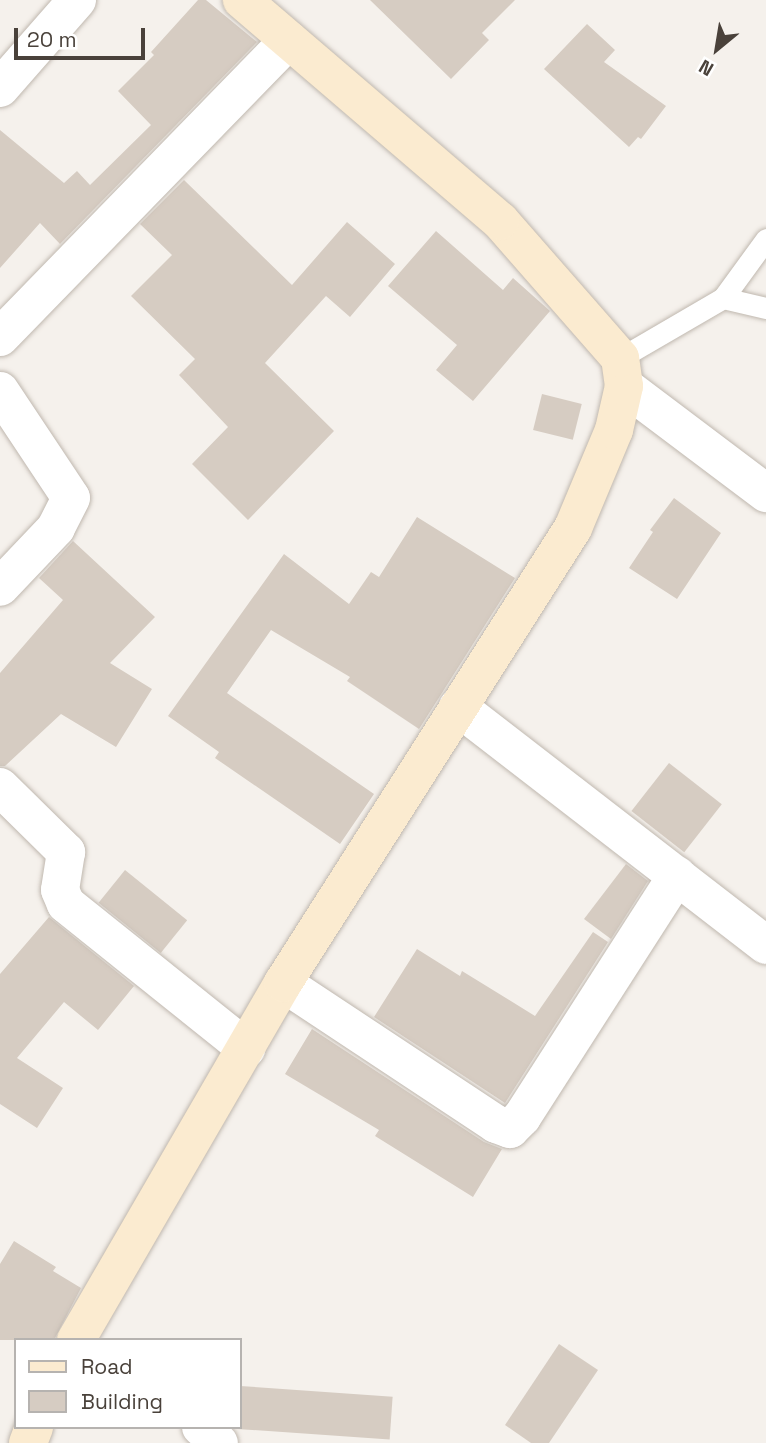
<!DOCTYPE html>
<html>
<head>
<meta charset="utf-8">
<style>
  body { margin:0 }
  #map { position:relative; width:766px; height:1443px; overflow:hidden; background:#f5f1ec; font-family:"Space Grotesk",sans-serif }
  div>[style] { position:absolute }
  .building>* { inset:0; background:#d6ccc2; transform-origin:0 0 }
  .roads { filter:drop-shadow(0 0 2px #c0b8af) drop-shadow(0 0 2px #c0b8af) }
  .lane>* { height:21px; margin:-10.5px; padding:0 10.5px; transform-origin:10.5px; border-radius:10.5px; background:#fff }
  .street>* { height:38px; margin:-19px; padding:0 19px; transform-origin:19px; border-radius:19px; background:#fff }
  .secondary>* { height:38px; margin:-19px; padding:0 19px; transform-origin:19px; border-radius:19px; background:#fbebd0 }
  span { translate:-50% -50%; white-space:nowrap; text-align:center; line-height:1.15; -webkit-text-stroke:7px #fff; paint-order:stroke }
  .legend { position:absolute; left:14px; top:1338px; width:228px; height:91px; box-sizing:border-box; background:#fff; border:2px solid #b6b3b0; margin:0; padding:9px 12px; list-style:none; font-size:21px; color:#49413a }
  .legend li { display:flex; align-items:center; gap:14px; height:35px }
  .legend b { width:35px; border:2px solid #b6b3b0 }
  .north { position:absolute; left:682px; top:14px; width:70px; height:70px; -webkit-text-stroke:5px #fff; paint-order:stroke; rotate:210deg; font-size:19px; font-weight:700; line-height:28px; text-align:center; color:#49413a }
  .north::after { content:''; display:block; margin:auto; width:24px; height:32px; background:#49413a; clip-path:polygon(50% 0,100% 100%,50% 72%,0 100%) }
  .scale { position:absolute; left:14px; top:28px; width:131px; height:32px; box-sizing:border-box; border:4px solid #49413a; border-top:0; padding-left:9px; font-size:21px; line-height:24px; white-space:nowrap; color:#49413a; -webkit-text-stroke:5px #fff; paint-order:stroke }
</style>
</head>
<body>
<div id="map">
  <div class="building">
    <div style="clip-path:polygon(198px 0,206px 0,257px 42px,60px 244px,40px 223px,0 268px,0 130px,64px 183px,77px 171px,90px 185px,151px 125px,118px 91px,154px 55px,151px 52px)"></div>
    <div style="clip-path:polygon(370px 0,515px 0,482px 33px,489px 40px,451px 79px)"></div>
    <div style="clip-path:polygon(587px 24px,615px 50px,604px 62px,666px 106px,641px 139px,638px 137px,629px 147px,544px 69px)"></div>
    <div style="clip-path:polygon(184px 180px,292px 285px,347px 222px,395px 264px,350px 317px,326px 296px,265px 363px,334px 431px,248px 520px,192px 464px,228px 427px,179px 375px,195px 359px,131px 296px,172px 255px,140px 224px)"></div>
    <div style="clip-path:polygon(436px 231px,503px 290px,513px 278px,550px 311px,473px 401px,436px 370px,457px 345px,388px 286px)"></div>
    <div style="left:542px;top:394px;width:41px;height:37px;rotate:14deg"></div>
    <div style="clip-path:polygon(674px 498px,721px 533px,677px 599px,629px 568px,653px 532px,650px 530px)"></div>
    <div style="clip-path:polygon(417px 517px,515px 578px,419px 729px,347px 681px,350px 677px,271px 630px,227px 693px,374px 794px,340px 844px,215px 758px,219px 752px,168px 716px,284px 554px,349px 604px,371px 572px,379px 577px)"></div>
    <div style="clip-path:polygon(73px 541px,155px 617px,110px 663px,152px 689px,116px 747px,61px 714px,5px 766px,0 766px,0 673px,63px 600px,39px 578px)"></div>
    <div style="left:669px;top:763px;width:67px;height:61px;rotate:38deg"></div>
    <div style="clip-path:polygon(626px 864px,648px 881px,611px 939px,584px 919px)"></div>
    <div style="left:125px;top:870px;width:80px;height:42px;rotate:39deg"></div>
    <div style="clip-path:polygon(49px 917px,134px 986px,98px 1030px,64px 1002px,17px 1058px,63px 1088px,37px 1128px,0 1104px,0 974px)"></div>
    <div style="clip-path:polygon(593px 932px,608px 942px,505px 1103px,374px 1017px,417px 949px,460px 976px,462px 971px,535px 1016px)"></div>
    <div style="clip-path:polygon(312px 1029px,484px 1142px,502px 1149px,473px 1197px,375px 1136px,379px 1130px,285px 1074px)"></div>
    <div style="clip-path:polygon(14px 1241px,56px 1267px,53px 1271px,81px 1288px,54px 1340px,0 1340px,0 1264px)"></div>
    <div style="clip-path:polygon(559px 1344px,598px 1370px,549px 1443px,531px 1443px,505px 1425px)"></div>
    <div style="left:240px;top:1386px;width:153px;height:43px;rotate:4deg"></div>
  </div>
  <div class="roads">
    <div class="lane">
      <div style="left:723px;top:298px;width:73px;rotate:-53.9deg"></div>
      <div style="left:620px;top:358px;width:119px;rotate:-30.2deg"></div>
      <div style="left:723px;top:298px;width:44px;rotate:13.1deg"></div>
    </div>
    <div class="street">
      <div style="left:0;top:88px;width:117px;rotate:-48.8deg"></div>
      <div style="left:0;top:337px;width:414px;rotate:-45.8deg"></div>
      <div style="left:624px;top:386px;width:178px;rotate:37deg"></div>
      <div style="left:0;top:391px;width:128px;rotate:56.4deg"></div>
      <div style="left:71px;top:498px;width:34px;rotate:117deg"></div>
      <div style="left:56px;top:528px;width:81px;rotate:133.5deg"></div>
      <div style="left:458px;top:707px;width:389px;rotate:37.7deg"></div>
      <div style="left:0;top:787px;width:93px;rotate:44.6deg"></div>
      <div style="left:66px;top:852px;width:38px;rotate:99deg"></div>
      <div style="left:60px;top:890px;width:15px;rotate:67deg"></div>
      <div style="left:66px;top:904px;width:231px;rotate:38.7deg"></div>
      <div style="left:283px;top:983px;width:255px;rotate:33.5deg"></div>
      <div style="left:496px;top:1124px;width:15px;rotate:20deg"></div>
      <div style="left:510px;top:1129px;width:17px;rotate:-45deg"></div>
      <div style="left:522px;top:1117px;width:287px;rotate:-57.3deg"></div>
      <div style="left:201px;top:1427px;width:24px;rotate:42deg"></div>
    </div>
    <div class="secondary">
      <div style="left:76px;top:1340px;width:413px;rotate:-59.9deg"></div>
      <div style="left:283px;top:983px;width:540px;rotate:-57.49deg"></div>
      <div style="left:573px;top:528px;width:106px;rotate:-67.3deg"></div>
      <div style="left:614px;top:430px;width:45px;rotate:-77.2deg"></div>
      <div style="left:624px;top:386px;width:28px;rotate:-98deg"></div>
      <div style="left:620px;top:358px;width:182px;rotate:-131.2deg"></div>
      <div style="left:500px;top:221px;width:340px;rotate:-139.4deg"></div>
      <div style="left:28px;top:1443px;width:17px;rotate:-69deg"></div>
    </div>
  </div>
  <ul class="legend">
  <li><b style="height:9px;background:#fbebd0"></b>Road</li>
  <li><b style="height:19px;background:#d6ccc2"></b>Building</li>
  </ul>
  <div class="north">N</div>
  <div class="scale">20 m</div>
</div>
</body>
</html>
